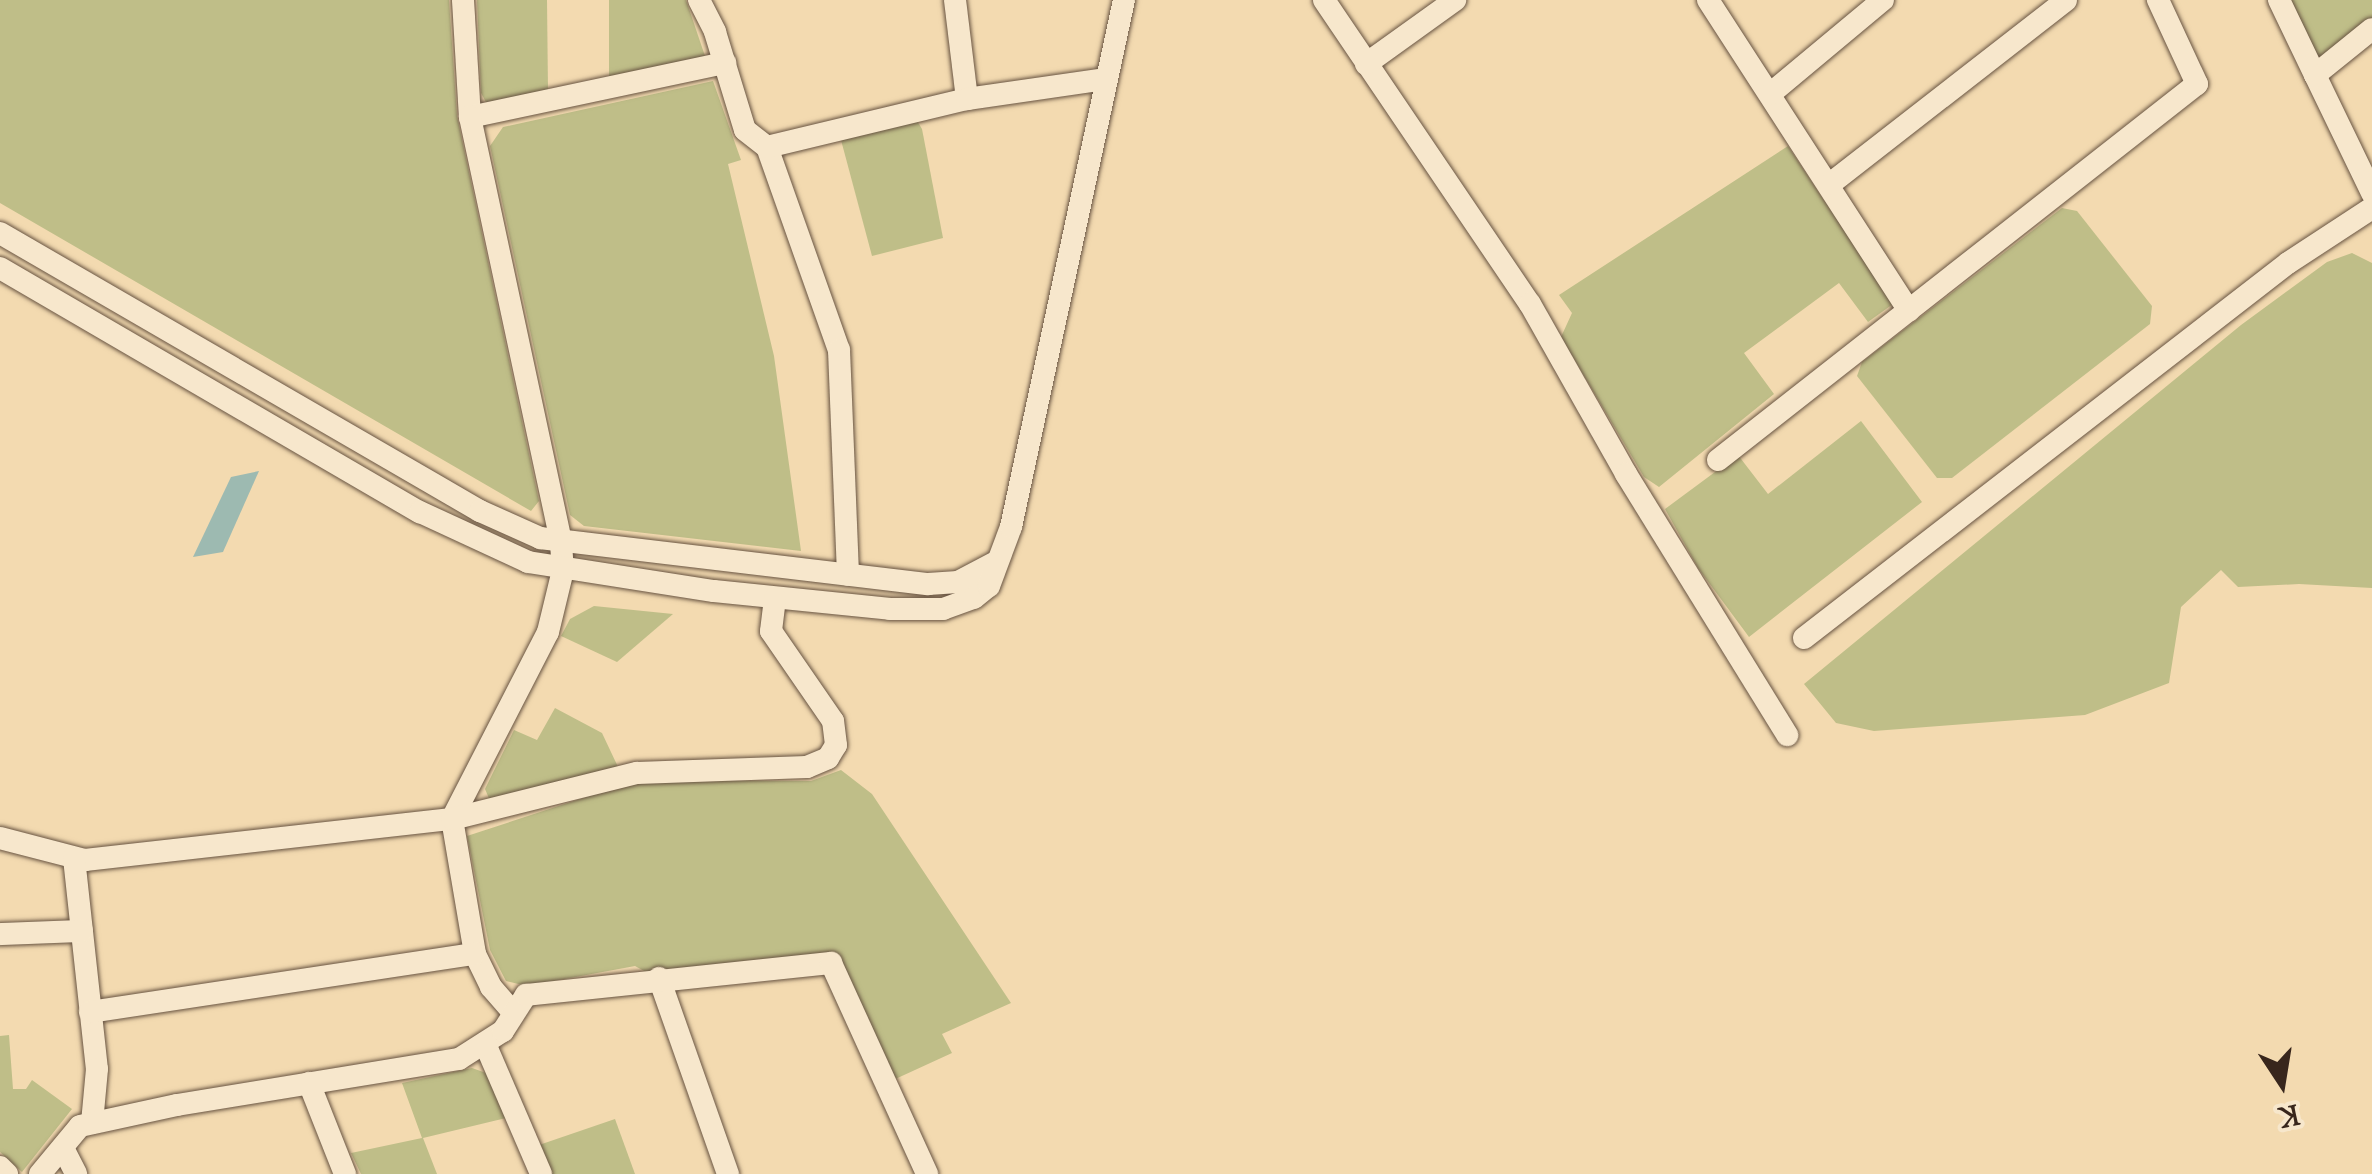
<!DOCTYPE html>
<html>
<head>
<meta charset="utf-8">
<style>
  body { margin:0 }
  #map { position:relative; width:2372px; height:1174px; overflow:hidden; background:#f3dab0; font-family:"Sorts Mill Goudy",serif }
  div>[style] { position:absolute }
  .green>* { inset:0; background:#bfbe88 }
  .water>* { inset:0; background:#9dbab1 }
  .roads { filter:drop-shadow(0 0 2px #675341) drop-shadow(0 0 2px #675341) }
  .minor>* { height:22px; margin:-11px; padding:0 11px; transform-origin:11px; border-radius:11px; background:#f7e7cc }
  span { translate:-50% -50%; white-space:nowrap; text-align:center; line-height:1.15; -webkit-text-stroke:9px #f7e7cc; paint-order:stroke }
  .north { position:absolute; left:2232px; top:1034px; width:100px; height:100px; -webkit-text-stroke:8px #f7e7cc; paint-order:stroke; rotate:168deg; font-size:28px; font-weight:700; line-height:40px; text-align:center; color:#38261c }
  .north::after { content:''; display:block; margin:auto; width:35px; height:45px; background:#38261c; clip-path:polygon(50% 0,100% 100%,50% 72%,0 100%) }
</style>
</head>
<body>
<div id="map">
  <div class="green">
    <div style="clip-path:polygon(0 0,449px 0,457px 116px,539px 501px,531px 511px,0 203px)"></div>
    <div style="clip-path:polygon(477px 0,547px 0,548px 91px,487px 104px,481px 93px)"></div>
    <div style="clip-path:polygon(609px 0,686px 0,706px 59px,609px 79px)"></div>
    <div style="clip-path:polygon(2291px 0,2372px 0,2372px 18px,2320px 61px)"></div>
    <div style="clip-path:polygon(713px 81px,741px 160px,728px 164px,774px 356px,801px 551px,584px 526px,570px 515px,490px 146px,503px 127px)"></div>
    <div style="clip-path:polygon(916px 119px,922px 129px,943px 238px,872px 256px,841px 140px)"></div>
    <div style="clip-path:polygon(1788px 146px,1893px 304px,1868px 322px,1839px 283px,1744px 353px,1774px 394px,1659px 487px,1644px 477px,1561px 337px,1572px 313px,1559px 295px)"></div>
    <div style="clip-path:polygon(2062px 208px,2077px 211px,2152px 306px,2150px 324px,1952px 478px,1937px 478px,1857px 376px,1862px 362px)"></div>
    <div style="clip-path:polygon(2352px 253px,2372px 263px,2372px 588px,2299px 584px,2238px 587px,2221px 570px,2181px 607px,2169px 683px,2085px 715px,1874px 731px,1836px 723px,1804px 684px,2241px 325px,2327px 262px)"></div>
    <div style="clip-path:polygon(1861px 421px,1922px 502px,1749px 637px,1698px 568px,1665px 509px,1738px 455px,1768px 494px)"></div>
    <div style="clip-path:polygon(594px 606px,673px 614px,617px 662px,561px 636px,570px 619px)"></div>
    <div style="clip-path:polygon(555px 708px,602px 733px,619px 769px,491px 803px,485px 789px,514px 730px,537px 740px)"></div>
    <div style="clip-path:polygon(841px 770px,872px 794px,1011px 1003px,942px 1034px,952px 1053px,891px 1081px,832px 954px,646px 972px,635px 966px,527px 986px,506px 981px,490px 950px,467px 836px,638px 780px,811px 781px)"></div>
    <div style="clip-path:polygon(9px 1035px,13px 1089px,26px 1089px,32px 1080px,72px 1109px,22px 1172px,0 1152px,0 1036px)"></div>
    <div style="clip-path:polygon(472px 1068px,486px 1073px,506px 1118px,423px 1138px,437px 1174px,361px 1174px,351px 1153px,422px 1138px,402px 1083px)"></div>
    <div style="clip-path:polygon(615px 1119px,635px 1174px,551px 1174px,539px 1145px)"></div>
  </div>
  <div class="water">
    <div style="clip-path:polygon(259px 471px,223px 552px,193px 557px,231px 477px)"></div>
  </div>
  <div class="roads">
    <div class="minor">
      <div style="left:463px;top:0;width:117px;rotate:86.6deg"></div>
      <div style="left:470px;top:117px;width:261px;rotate:-12deg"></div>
      <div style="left:699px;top:0;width:36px;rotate:63deg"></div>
      <div style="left:715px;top:32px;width:102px;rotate:73deg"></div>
      <div style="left:745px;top:130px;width:28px;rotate:38deg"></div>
      <div style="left:767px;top:147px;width:215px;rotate:70.5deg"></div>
      <div style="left:839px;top:350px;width:225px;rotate:87.7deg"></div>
      <div style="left:955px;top:0;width:100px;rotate:83.1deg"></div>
      <div style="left:1324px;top:0;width:367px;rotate:55.9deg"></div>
      <div style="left:1530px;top:304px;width:195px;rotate:60.5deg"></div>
      <div style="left:1626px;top:474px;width:307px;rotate:58.3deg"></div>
      <div style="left:1708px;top:0;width:370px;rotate:57.1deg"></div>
      <div style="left:2279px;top:0;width:83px;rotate:64.4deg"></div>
      <div style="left:2315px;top:75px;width:73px;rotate:-38.9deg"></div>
      <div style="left:1366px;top:64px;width:110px;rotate:-35.7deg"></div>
      <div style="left:2315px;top:75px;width:131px;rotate:64.2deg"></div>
      <div style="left:1770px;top:94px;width:147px;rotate:-39.8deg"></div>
      <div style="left:470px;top:117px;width:436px;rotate:77.9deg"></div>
      <div style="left:561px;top:543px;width:27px;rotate:86deg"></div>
      <div style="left:563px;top:570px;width:64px;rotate:103.6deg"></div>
      <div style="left:548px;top:632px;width:210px;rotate:117.2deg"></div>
      <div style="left:452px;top:819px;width:137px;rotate:80.3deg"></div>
      <div style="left:475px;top:954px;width:37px;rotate:64deg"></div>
      <div style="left:491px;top:987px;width:33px;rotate:49deg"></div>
      <div style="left:767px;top:147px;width:206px;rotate:-13.5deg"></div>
      <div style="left:967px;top:99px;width:139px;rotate:-8.2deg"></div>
      <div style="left:1830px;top:184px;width:299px;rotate:-37.9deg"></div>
      <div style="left:0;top:233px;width:555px;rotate:30.08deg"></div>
      <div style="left:480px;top:511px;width:66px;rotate:24.2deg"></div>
      <div style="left:540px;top:538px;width:391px;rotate:6.8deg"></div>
      <div style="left:928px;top:584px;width:30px;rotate:-4deg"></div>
      <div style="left:958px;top:582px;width:43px;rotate:-27.8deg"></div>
      <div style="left:0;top:268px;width:486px;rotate:30.2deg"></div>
      <div style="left:420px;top:512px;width:119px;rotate:24.8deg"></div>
      <div style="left:528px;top:562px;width:188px;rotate:8.9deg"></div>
      <div style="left:714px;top:591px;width:177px;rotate:5.8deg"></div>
      <div style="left:890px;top:609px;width:53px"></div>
      <div style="left:943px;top:609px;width:33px;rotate:-20deg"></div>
      <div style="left:974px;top:598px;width:19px;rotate:-39deg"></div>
      <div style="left:989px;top:586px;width:63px;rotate:-69.6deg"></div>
      <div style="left:1011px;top:527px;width:539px;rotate:-77.9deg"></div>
      <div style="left:1718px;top:460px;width:609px;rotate:-38.13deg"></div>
      <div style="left:2197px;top:84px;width:93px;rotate:-114.9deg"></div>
      <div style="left:1804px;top:638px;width:612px;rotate:-37.77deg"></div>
      <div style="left:2288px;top:263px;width:100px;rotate:-33.2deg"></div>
      <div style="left:0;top:838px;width:88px;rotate:14.5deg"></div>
      <div style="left:85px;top:860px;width:369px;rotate:-6.4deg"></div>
      <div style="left:452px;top:819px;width:191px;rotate:-14deg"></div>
      <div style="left:637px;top:773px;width:170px;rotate:-2deg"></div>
      <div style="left:807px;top:767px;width:23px;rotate:-23deg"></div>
      <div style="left:828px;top:758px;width:15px;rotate:-58deg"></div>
      <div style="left:836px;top:745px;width:24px;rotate:-97deg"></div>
      <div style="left:833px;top:721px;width:109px;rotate:-124.6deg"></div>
      <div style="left:771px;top:631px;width:33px;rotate:-83deg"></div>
      <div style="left:74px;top:858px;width:212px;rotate:83.8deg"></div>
      <div style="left:97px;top:1069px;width:54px;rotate:95.3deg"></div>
      <div style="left:0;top:934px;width:82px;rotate:-2.1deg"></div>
      <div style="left:659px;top:978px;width:208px;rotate:70.6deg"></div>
      <div style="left:90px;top:1012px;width:389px;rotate:-8.6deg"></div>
      <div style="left:486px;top:1046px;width:139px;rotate:66.7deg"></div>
      <div style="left:309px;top:1083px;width:98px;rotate:68.4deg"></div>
      <div style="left:63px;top:1148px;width:29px;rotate:63deg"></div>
      <div style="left:0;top:1167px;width:10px;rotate:45deg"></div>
      <div style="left:40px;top:1174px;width:62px;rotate:-50.2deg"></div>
      <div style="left:80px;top:1126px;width:99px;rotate:-12.2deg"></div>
      <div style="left:177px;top:1105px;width:286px;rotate:-9.3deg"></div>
      <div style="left:459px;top:1059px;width:52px;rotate:-32.5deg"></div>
      <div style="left:503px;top:1031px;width:43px;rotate:-57.4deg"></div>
      <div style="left:526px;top:995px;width:307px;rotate:-6deg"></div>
      <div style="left:831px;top:963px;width:232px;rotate:65.5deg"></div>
    </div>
  </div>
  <div class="north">K</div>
</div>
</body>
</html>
